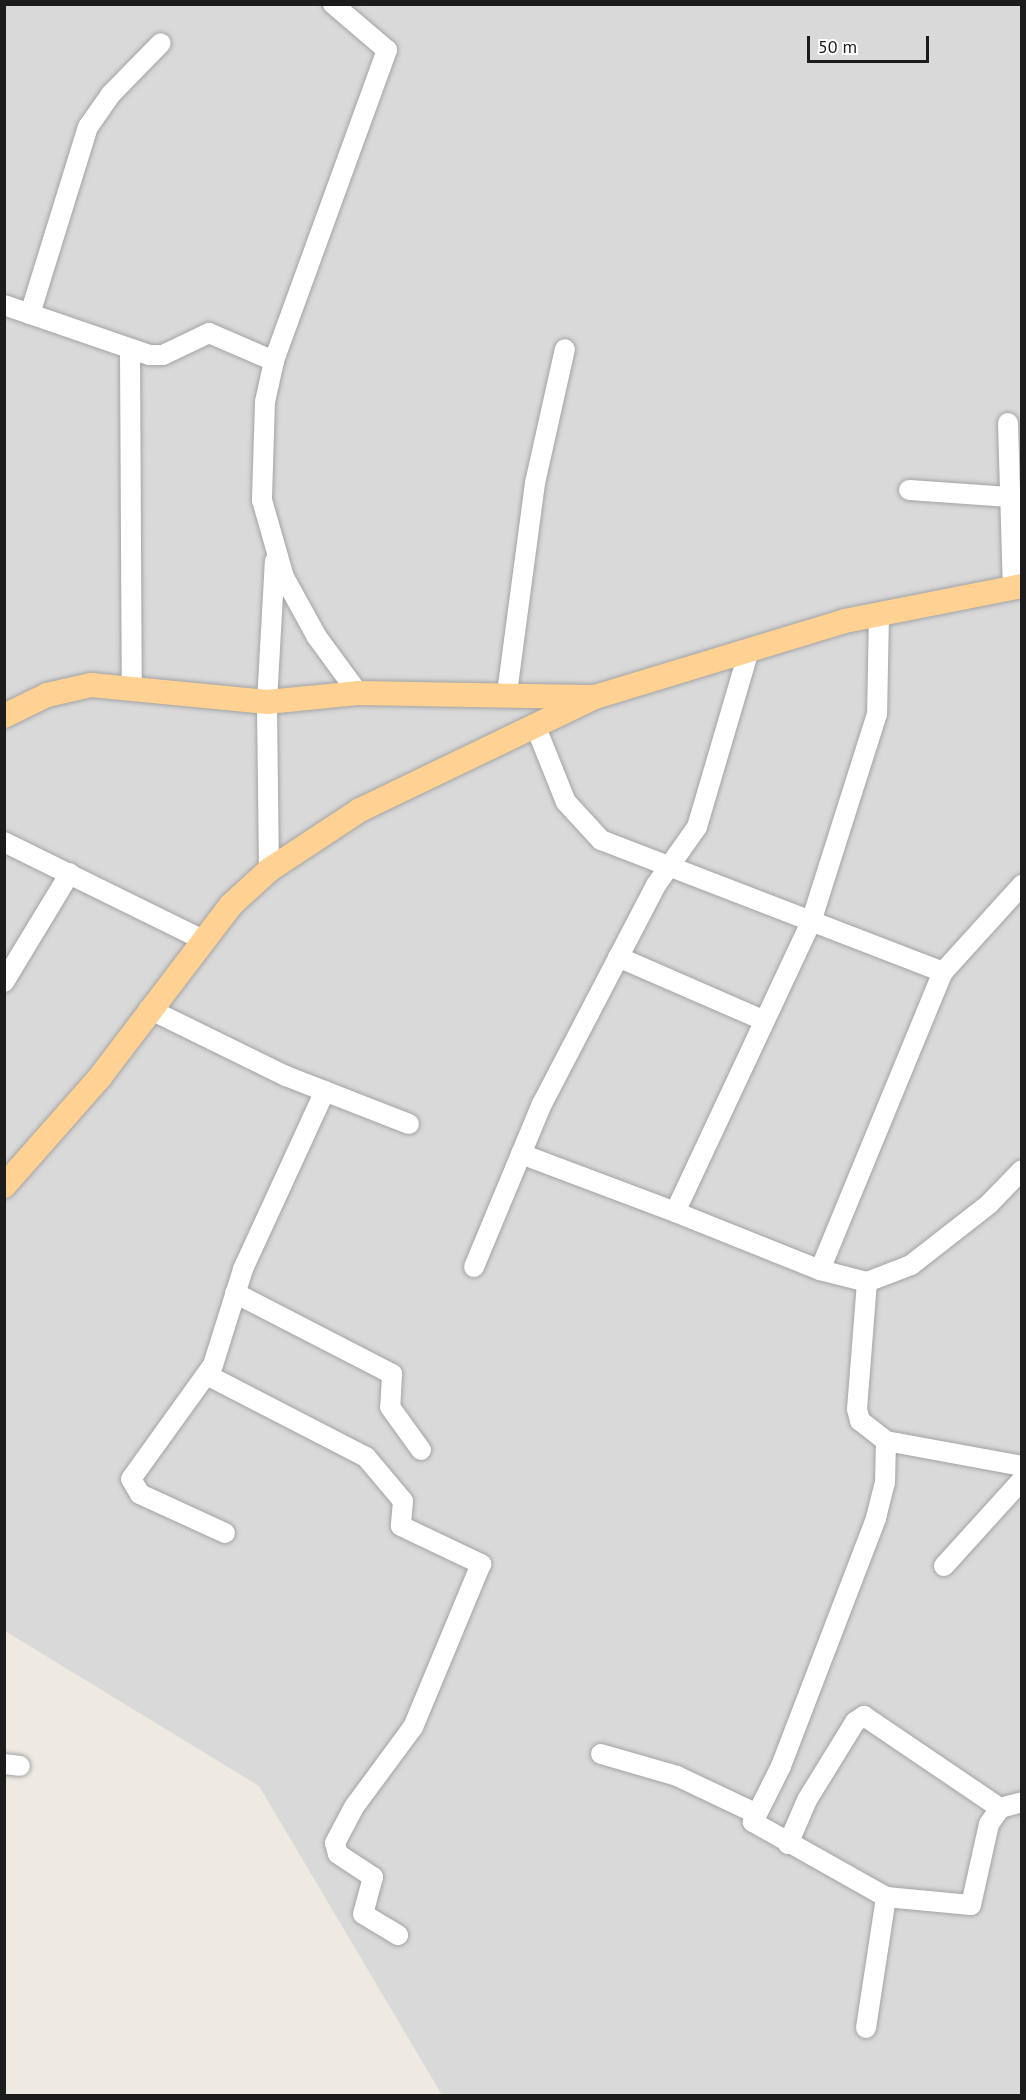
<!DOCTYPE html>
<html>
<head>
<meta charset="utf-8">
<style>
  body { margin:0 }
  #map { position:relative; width:1026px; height:2100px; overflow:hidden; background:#eeeae1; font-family:"PT Sans",sans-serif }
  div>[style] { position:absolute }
  .residential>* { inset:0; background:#dad9d9 }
  .roads { filter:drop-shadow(0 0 2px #a3a3a3) drop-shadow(0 0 2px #a3a3a3) }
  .minor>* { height:20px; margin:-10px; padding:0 10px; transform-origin:10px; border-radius:10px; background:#fff }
  .major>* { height:24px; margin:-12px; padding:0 12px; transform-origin:12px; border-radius:12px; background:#ffd294 }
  span { translate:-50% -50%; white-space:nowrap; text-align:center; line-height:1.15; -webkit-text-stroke:5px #fff; paint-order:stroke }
  .frame { position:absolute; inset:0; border:6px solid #1c1c1c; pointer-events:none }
  .scale { position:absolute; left:807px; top:36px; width:122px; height:27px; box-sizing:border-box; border:3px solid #1c1c1c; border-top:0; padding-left:8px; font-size:18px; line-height:21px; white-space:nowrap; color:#1c1c1c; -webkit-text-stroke:4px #fff; paint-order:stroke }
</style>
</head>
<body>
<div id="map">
  <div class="residential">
    <div style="clip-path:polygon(4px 5px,1021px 5px,1021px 2095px,442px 2095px,259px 1786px,5px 1631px)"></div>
  </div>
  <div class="roads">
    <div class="minor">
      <div style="left:333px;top:4px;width:71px;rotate:40.4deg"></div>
      <div style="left:387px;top:50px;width:331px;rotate:110deg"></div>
      <div style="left:274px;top:361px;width:42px;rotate:102.4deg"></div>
      <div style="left:265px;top:402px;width:98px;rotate:91.8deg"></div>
      <div style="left:262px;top:500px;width:80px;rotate:74.1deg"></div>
      <div style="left:284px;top:577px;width:68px;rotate:61.2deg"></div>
      <div style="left:317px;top:637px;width:69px;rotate:53.8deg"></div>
      <div style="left:4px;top:305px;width:153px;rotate:19deg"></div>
      <div style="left:149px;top:355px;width:14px"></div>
      <div style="left:163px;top:355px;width:51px;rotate:-25.6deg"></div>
      <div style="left:209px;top:333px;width:71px;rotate:23.3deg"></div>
      <div style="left:30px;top:314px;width:196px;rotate:-72.8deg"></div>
      <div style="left:88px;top:127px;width:40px;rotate:-55.1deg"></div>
      <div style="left:111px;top:94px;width:71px;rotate:-45.6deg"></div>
      <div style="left:130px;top:351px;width:338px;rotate:89.7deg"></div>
      <div style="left:1008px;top:423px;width:165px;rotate:88.3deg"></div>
      <div style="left:909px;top:490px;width:101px;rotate:4deg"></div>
      <div style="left:879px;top:614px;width:100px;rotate:91.1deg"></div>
      <div style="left:877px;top:714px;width:218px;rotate:107.6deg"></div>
      <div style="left:811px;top:922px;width:320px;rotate:115.1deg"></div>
      <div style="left:675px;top:1212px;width:156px;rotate:21.8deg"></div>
      <div style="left:820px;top:1270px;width:49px;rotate:14.3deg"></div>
      <div style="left:867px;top:1282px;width:47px;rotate:-21.1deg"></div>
      <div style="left:911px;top:1265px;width:99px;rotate:-38deg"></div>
      <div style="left:989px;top:1204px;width:47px;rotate:-45.9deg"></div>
      <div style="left:507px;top:693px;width:212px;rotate:-82.4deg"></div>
      <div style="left:535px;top:483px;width:137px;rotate:-77.4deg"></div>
      <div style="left:535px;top:725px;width:83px;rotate:68.1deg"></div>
      <div style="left:566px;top:802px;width:52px;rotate:47.4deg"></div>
      <div style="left:601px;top:840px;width:367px;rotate:21.1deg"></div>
      <div style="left:4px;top:842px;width:220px;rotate:26.2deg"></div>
      <div style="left:269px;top:870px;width:168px;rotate:-90.7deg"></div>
      <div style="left:267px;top:702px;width:141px;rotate:-86.8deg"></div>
      <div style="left:618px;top:957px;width:160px;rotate:23.5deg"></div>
      <div style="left:4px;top:982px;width:127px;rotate:-58.8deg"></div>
      <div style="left:149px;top:1009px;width:153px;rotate:26.1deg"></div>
      <div style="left:286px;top:1076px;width:132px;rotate:21.3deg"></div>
      <div style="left:521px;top:1154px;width:165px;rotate:20.6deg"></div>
      <div style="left:474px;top:1267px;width:177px;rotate:-67.4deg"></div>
      <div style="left:542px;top:1104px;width:247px;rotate:-62.5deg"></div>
      <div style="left:656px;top:885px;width:71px;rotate:-54.7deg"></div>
      <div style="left:697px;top:827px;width:184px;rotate:-73.6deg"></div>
      <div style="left:820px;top:1270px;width:322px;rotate:-67.6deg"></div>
      <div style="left:943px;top:972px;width:118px;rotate:-47.8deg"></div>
      <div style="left:235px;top:1293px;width:177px;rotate:27.3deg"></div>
      <div style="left:392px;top:1374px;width:33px;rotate:93deg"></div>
      <div style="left:390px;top:1407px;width:53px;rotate:54.2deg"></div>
      <div style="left:207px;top:1375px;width:179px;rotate:27.3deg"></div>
      <div style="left:366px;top:1457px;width:57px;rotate:49.9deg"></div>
      <div style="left:403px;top:1501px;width:25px;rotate:95deg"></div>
      <div style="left:401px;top:1526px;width:89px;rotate:25.4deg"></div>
      <div style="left:481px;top:1564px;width:177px;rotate:112.6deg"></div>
      <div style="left:413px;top:1727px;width:99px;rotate:126.4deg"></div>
      <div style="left:354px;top:1807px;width:41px;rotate:117.8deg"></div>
      <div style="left:335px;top:1843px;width:11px;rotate:75deg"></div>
      <div style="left:338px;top:1854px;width:42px;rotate:33.3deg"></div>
      <div style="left:373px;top:1877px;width:38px;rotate:105deg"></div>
      <div style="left:363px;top:1914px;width:41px;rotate:31deg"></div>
      <div style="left:886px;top:1441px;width:138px;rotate:10.4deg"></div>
      <div style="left:225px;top:1533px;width:94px;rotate:-155.4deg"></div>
      <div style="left:140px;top:1494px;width:17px;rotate:-121deg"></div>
      <div style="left:131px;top:1479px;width:140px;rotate:-54.3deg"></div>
      <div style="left:213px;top:1365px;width:101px;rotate:-72.6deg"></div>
      <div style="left:243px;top:1269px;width:196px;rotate:-65.3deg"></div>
      <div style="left:944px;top:1566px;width:116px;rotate:-47.8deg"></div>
      <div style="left:601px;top:1754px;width:79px;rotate:16.1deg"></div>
      <div style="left:677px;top:1776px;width:86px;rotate:25.4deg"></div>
      <div style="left:4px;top:1764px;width:16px;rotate:7deg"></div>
      <div style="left:788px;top:1844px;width:48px;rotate:-66.6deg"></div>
      <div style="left:807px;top:1800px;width:92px;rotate:-58.4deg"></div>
      <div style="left:855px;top:1722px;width:11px;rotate:-34deg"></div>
      <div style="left:864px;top:1716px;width:164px;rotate:34.1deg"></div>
      <div style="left:886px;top:1897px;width:85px;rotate:5.4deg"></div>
      <div style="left:971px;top:1905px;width:83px;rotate:-77.5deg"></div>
      <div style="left:989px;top:1824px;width:19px;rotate:-55deg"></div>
      <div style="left:1000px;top:1808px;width:23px;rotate:-15deg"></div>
      <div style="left:866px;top:2028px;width:133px;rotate:-81.3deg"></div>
      <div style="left:886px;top:1897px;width:153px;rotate:-150.6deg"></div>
      <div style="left:753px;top:1822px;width:63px;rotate:-63.4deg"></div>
      <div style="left:781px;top:1766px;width:266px;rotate:-69deg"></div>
      <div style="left:876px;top:1518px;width:36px;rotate:-76deg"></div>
      <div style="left:885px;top:1483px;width:42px;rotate:-88.6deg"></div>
      <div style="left:886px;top:1441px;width:33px;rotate:-142deg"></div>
      <div style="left:860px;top:1421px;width:12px;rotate:-104deg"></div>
      <div style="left:857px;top:1409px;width:127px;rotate:-85.5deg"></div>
    </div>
    <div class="major">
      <div style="left:4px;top:716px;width:48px;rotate:-26deg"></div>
      <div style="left:47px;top:695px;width:45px;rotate:-12.8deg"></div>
      <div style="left:91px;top:685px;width:177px;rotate:5.5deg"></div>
      <div style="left:267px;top:702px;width:91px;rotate:-5.6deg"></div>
      <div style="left:358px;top:693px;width:232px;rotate:1deg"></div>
      <div style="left:4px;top:1186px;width:145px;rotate:-48.6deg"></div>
      <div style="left:100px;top:1077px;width:216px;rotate:-52.7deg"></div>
      <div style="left:231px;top:905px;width:52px;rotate:-42.6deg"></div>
      <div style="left:269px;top:870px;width:109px;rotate:-33.4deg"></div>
      <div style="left:360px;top:810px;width:261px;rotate:-25.7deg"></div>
      <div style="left:595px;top:697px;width:261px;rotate:-16.9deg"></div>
      <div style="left:845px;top:621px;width:180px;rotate:-11.2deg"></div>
    </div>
  </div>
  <div class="frame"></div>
  <div class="scale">50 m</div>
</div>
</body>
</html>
